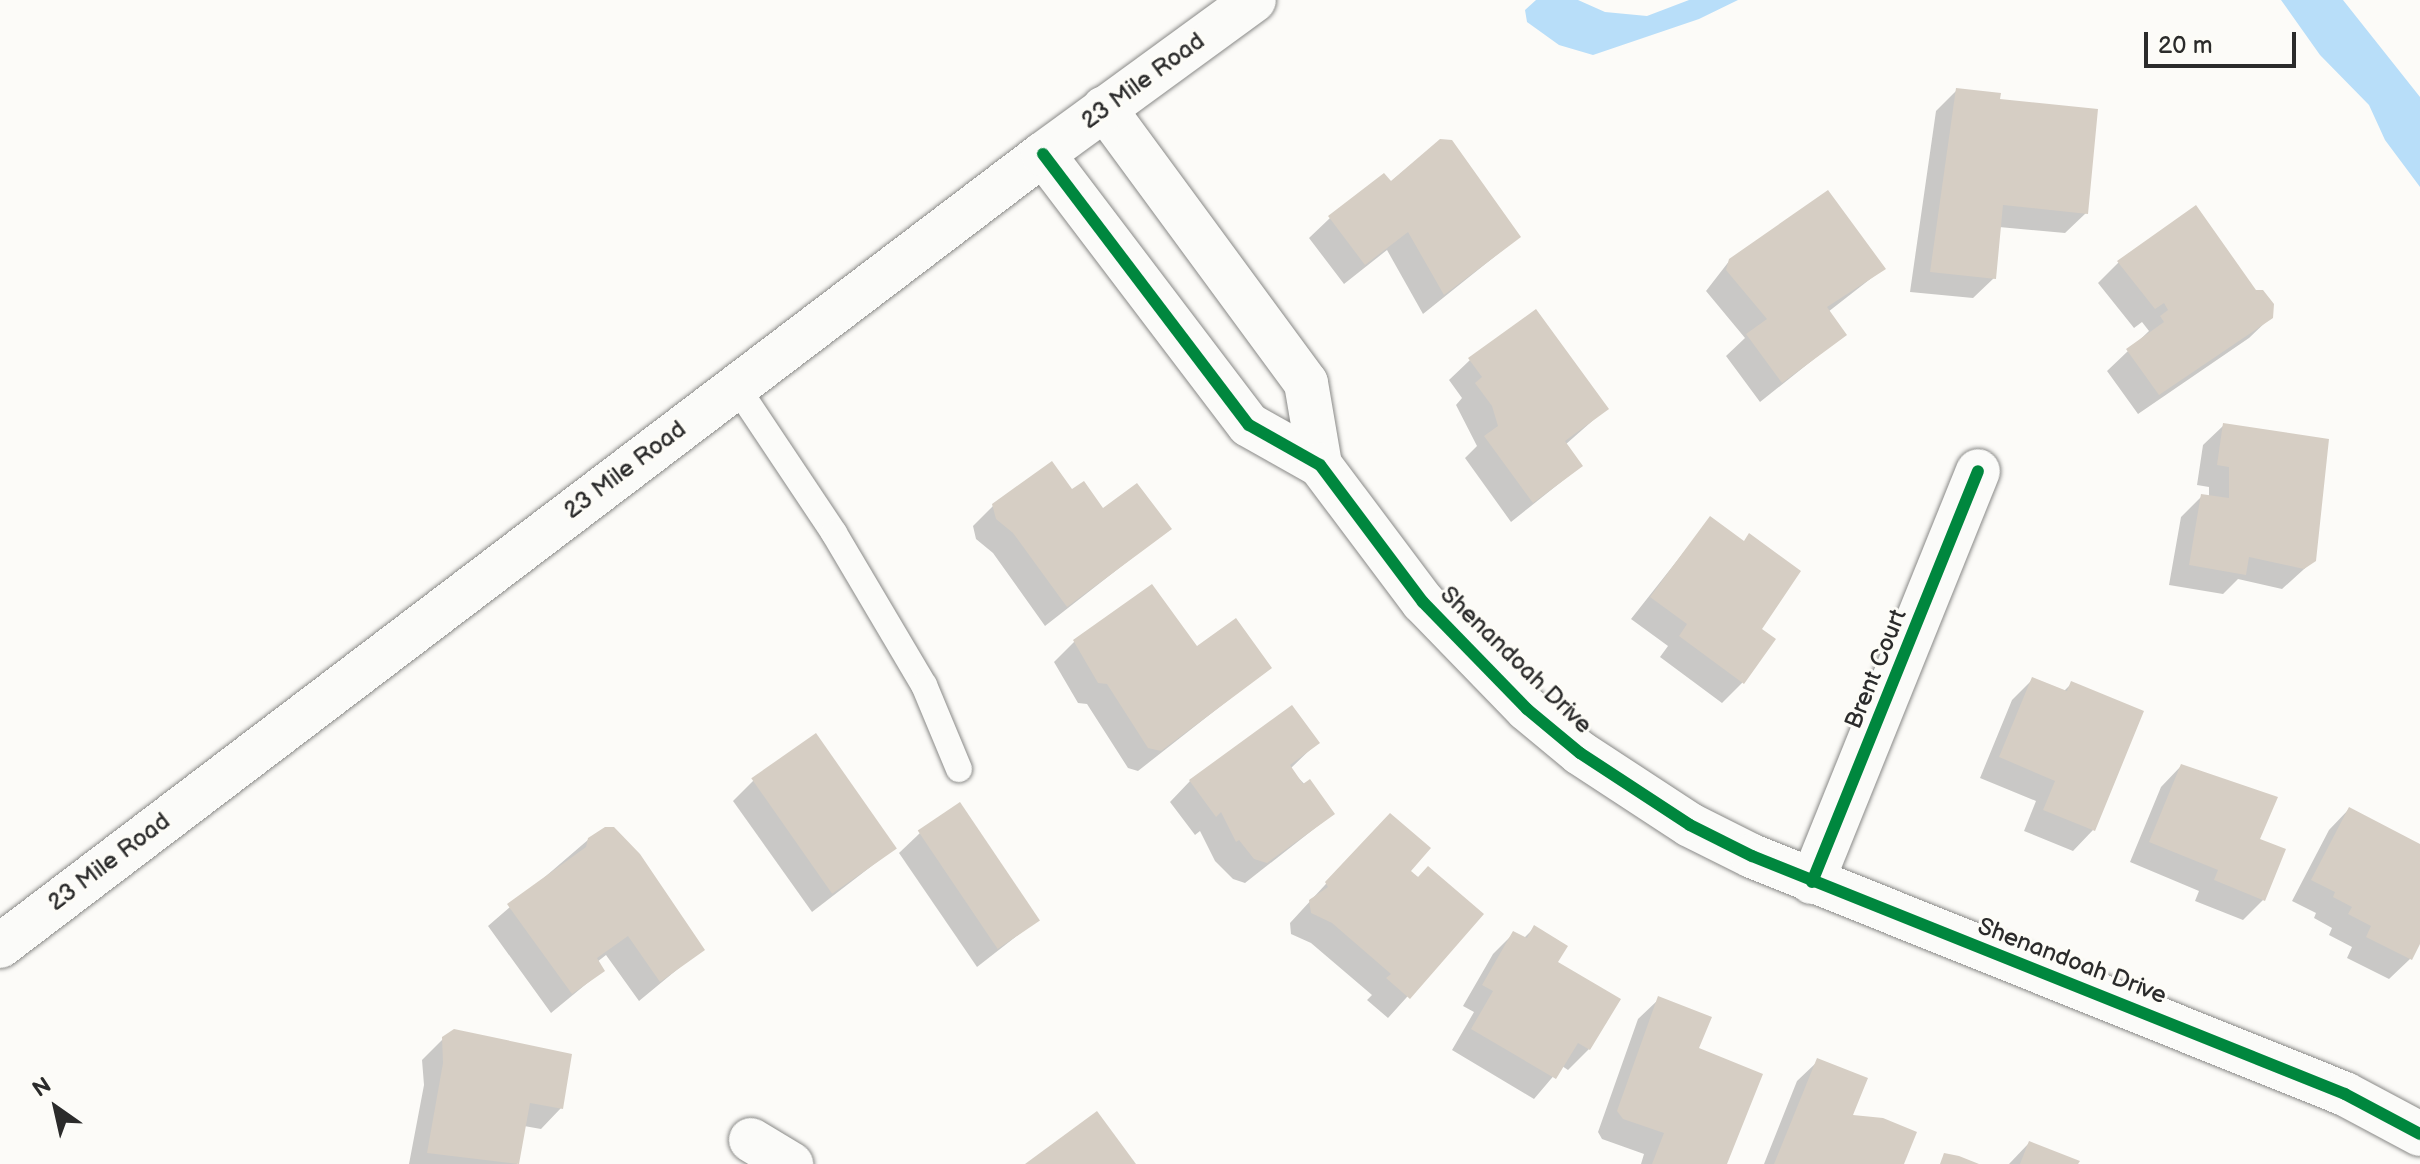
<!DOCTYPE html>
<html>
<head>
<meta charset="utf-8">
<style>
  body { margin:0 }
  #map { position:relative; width:2420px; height:1164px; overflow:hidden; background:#fcfbf8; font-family:"Balsamiq Sans",sans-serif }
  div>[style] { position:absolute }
  .water>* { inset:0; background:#b8def9 }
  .shadow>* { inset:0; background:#0003 }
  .building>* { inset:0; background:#d6cec4; transform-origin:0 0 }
  .roads { filter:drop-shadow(0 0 2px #898987) drop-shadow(0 0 2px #898987) }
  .service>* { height:26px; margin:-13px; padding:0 13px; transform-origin:13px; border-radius:13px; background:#fbfbf9 }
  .minor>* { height:44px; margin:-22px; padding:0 22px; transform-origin:22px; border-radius:22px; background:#fbfbf9 }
  .secondary>* { height:44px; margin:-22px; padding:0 22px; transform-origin:22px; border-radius:22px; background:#fbfbf9 }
  .cycleway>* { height:12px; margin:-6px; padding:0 6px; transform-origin:6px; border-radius:6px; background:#00873e }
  span { translate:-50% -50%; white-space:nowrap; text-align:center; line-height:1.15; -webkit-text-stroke:6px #fdfcf7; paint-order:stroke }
  .street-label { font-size:24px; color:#2b2b2b }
  .north { position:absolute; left:16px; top:1068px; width:80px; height:80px; -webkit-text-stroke:6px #fdfcf7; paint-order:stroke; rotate:326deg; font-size:22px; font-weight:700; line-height:32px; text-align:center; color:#2b2b2b }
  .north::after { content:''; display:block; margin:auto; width:28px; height:36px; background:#2b2b2b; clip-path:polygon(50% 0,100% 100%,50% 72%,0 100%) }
  .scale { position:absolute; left:2144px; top:32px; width:152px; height:36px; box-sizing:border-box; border:4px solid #2b2b2b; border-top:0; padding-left:10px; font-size:24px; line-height:28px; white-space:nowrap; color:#2b2b2b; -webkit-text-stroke:6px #fdfcf7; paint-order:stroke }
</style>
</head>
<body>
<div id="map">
  <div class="water">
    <div style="clip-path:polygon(1536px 0,1578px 0,1605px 12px,1647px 16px,1689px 0,1738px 0,1699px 19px,1593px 55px,1559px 45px,1527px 22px,1525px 10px)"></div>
    <div style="clip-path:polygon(2281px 0,2343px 0,2420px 97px,2420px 187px,2385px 140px,2369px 105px,2320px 55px)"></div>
  </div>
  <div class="shadow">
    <div style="clip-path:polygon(1957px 90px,1998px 101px,2086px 213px,2065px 233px,1999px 227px,1994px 278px,1973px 298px,1910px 292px,1936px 111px)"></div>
    <div style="clip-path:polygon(1440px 141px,1519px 237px,1423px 314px,1387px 250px,1344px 284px,1309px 238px,1330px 218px,1389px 183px)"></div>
    <div style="clip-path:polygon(1730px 260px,1883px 269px,1828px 312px,1844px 335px,1760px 402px,1726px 356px,1745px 338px,1706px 291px)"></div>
    <div style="clip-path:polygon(2119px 262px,2271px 317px,2249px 338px,2138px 414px,2107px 371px,2149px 331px,2142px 322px,2134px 328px,2098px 283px)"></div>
    <div style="clip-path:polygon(1470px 360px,1607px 408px,1565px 445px,1581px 466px,1511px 522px,1465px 458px,1477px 446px,1456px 405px,1462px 398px,1449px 380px)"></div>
    <div style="clip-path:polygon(2224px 425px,2314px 560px,2282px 589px,2238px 579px,2223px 594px,2169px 585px,2181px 517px,2202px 496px,2209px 497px,2209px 487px,2197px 485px,2203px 445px)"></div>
    <div style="clip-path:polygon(1072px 491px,1103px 510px,1169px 529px,1045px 626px,993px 553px,976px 539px,973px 526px,994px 505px)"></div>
    <div style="clip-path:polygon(1710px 519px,1760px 629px,1742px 683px,1722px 703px,1660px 657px,1668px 646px,1631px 619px)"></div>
    <div style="clip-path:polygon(1075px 641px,1197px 649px,1269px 668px,1138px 771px,1128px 768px,1087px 704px,1078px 703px,1054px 662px)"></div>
    <div style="clip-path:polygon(2033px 679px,2063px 692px,2072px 683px,2093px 830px,2073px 851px,2024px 831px,2036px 801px,1980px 778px,2012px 700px)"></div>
    <div style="clip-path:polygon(1317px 743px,1290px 769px,1333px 814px,1245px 883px,1233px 879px,1215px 861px,1200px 831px,1195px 835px,1170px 802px,1190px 781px)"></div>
    <div style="clip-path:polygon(2181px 766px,2258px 840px,2263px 900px,2243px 920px,2195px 901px,2199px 891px,2130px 862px,2161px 787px)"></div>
    <div style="clip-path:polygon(754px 780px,895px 848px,812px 912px,733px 801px)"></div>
    <div style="clip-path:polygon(2349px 809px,2420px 846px,2420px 936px,2410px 959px,2389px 979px,2347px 958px,2352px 947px,2329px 935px,2332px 928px,2314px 918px,2316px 913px,2292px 901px,2329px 830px)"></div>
    <div style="clip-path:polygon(920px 833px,1037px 920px,977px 967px,899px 853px)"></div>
    <div style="clip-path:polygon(1370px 836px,1408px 871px,1481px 915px,1388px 1018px,1367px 1000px,1372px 995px,1311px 943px,1291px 934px,1290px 923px)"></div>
    <div style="clip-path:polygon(589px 839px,702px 949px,639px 1001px,606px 955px,597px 962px,602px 971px,551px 1013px,488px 926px)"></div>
    <div style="clip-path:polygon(1534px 928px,1589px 1049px,1568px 1070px,1562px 1066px,1534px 1099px,1452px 1050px,1474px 1012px,1463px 1006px,1493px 954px,1514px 933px,1523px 939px)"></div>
    <div style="clip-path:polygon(1659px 999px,1696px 1050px,1725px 1164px,1641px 1164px,1644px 1154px,1602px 1139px,1598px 1132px,1638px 1019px)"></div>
    <div style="clip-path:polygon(443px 1039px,561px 1108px,541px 1129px,524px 1126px,517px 1164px,409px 1164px,424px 1085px,422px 1060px)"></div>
    <div style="clip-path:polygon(1818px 1061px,1850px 1116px,1902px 1164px,1764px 1164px,1797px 1081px)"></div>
    <div style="clip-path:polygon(2029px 1143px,2076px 1164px,2009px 1164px)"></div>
  </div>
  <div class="building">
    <div style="clip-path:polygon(1956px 88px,2001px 93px,2000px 99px,2098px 109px,2088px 214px,2003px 205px,1996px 279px,1930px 272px)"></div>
    <div style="clip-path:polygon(1440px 139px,1452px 140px,1521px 237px,1444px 295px,1408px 232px,1365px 265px,1328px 216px,1384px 173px,1391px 181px)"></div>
    <div style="clip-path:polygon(1828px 190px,1886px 269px,1827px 307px,1847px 335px,1782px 383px,1746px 334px,1767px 319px,1726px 270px,1729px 259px)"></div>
    <div style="clip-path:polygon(2196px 205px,2256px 290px,2263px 290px,2274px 304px,2273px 318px,2159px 395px,2126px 349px,2164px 322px,2160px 316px,2168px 310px,2164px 303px,2155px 309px,2117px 261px)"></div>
    <div style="clip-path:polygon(1536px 309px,1609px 409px,1565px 441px,1583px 466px,1533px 503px,1484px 436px,1498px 426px,1492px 406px,1475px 383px,1482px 377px,1468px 358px)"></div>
    <div style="clip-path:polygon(2223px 423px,2329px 439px,2316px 561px,2304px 569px,2249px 557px,2246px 575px,2189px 565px,2201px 494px,2229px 498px,2229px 467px,2217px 465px)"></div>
    <div style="clip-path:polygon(1052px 461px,1072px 489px,1084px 481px,1103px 508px,1137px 483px,1172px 529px,1067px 607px,1013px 533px,996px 519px,992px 504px)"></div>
    <div style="clip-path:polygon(1710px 516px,1744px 541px,1749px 533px,1801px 571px,1762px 629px,1776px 639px,1744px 684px,1679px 636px,1687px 624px,1650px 597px)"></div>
    <div style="clip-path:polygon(1152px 584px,1197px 646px,1236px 618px,1272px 668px,1161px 751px,1148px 748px,1107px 684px,1098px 683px,1073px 640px)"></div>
    <div style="clip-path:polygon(2032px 677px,2067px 691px,2071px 681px,2144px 711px,2095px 831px,2043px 810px,2055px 781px,1999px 757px)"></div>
    <div style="clip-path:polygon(1292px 705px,1320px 743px,1290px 765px,1303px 784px,1310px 779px,1335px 814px,1267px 863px,1254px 859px,1239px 840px,1236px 842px,1221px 812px,1216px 817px,1189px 780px)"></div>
    <div style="left:816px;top:733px;width:141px;height:79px;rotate:55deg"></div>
    <div style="clip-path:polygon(2181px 764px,2278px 797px,2260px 839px,2286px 849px,2265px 901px,2214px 880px,2218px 870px,2149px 842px)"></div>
    <div style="left:960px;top:802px;width:143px;height:51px;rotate:56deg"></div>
    <div style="clip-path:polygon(2349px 807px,2420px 844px,2420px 944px,2412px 960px,2366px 937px,2371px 926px,2348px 914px,2352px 907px,2333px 897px,2335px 892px,2311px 880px)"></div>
    <div style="clip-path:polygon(1390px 813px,1431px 848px,1411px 871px,1418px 877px,1428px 866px,1484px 914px,1410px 999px,1386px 978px,1391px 974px,1332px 923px,1311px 913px,1309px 900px,1328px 887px,1325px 882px)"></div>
    <div style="clip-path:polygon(605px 827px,614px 827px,640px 854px,705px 950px,660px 982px,628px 936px,597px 958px,605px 971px,572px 994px,507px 904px,586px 847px,588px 838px)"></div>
    <div style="clip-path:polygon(1534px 925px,1568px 946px,1558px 962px,1621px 999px,1590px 1050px,1578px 1043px,1556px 1079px,1471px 1029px,1493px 991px,1482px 985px,1513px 931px,1527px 938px)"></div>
    <div style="clip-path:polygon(1658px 996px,1712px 1017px,1699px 1048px,1763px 1074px,1727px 1164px,1652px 1164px,1664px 1133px,1623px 1119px,1617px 1111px)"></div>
    <div style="clip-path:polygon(454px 1029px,572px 1054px,563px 1109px,530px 1103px,519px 1164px,427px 1153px,443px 1063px,442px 1037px)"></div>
    <div style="clip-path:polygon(1817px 1058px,1868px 1078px,1853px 1115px,1883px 1118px,1917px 1132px,1904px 1164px,1774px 1164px)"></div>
    <div style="clip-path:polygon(1097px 1111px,1136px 1164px,1025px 1164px)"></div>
    <div style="clip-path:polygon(2029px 1141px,2080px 1161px,2078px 1164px,2020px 1164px)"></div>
    <div style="clip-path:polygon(1944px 1153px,1959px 1156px,1979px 1164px,1940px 1164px)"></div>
  </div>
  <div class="roads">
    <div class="service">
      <div style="left:736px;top:386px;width:177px;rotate:56.3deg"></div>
      <div style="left:834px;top:533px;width:177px;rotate:59.4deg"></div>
      <div style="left:924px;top:685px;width:91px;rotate:67.4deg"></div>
    </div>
    <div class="minor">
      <div style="left:1104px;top:108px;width:341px;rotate:53.7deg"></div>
      <div style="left:1306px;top:383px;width:83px;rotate:80.3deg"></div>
      <div style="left:1043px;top:154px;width:340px;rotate:52.8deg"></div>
      <div style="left:1249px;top:425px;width:81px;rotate:29.4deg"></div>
      <div style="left:1320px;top:465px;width:171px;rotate:53.1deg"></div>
      <div style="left:1423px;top:602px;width:149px;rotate:45.8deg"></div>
      <div style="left:1527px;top:709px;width:69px;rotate:39.7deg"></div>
      <div style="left:1580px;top:753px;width:131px;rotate:33.2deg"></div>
      <div style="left:1690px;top:825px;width:69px;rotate:26.6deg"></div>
      <div style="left:1752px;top:856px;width:639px;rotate:21.87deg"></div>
      <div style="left:2345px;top:1094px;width:85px;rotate:28.1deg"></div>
      <div style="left:1812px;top:882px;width:443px;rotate:-68deg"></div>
      <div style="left:751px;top:1140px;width:47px;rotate:31deg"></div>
    </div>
    <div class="secondary">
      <div style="left:0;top:946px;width:1310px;rotate:-37.21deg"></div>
      <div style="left:1043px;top:154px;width:261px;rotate:-36.1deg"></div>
    </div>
  </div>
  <div class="cycleway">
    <div style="left:1043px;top:154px;width:340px;rotate:52.8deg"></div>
    <div style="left:1249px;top:425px;width:81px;rotate:29.4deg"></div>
    <div style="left:1320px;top:465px;width:171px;rotate:53.1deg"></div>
    <div style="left:1423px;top:602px;width:149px;rotate:45.8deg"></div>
    <div style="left:1527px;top:709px;width:69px;rotate:39.7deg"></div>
    <div style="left:1580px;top:753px;width:131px;rotate:33.2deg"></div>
    <div style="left:1690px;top:825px;width:69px;rotate:26.6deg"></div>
    <div style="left:1752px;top:856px;width:639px;rotate:21.87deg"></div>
    <div style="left:2345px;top:1094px;width:85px;rotate:28.1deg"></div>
    <div style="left:1812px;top:882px;width:443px;rotate:-68deg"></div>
  </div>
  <div class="street-label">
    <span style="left:1143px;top:81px;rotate:-36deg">23 Mile Road</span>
    <span style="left:625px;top:470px;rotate:-37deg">23 Mile Road</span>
    <span style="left:1516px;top:660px;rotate:44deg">Shenandoah Drive</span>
    <span style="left:1876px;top:669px;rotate:-68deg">Brent Court</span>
    <span style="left:109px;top:862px;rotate:-37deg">23 Mile Road</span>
    <span style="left:2072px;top:961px;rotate:21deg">Shenandoah Drive</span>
  </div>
  <div class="north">N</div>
  <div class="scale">20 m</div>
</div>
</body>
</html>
